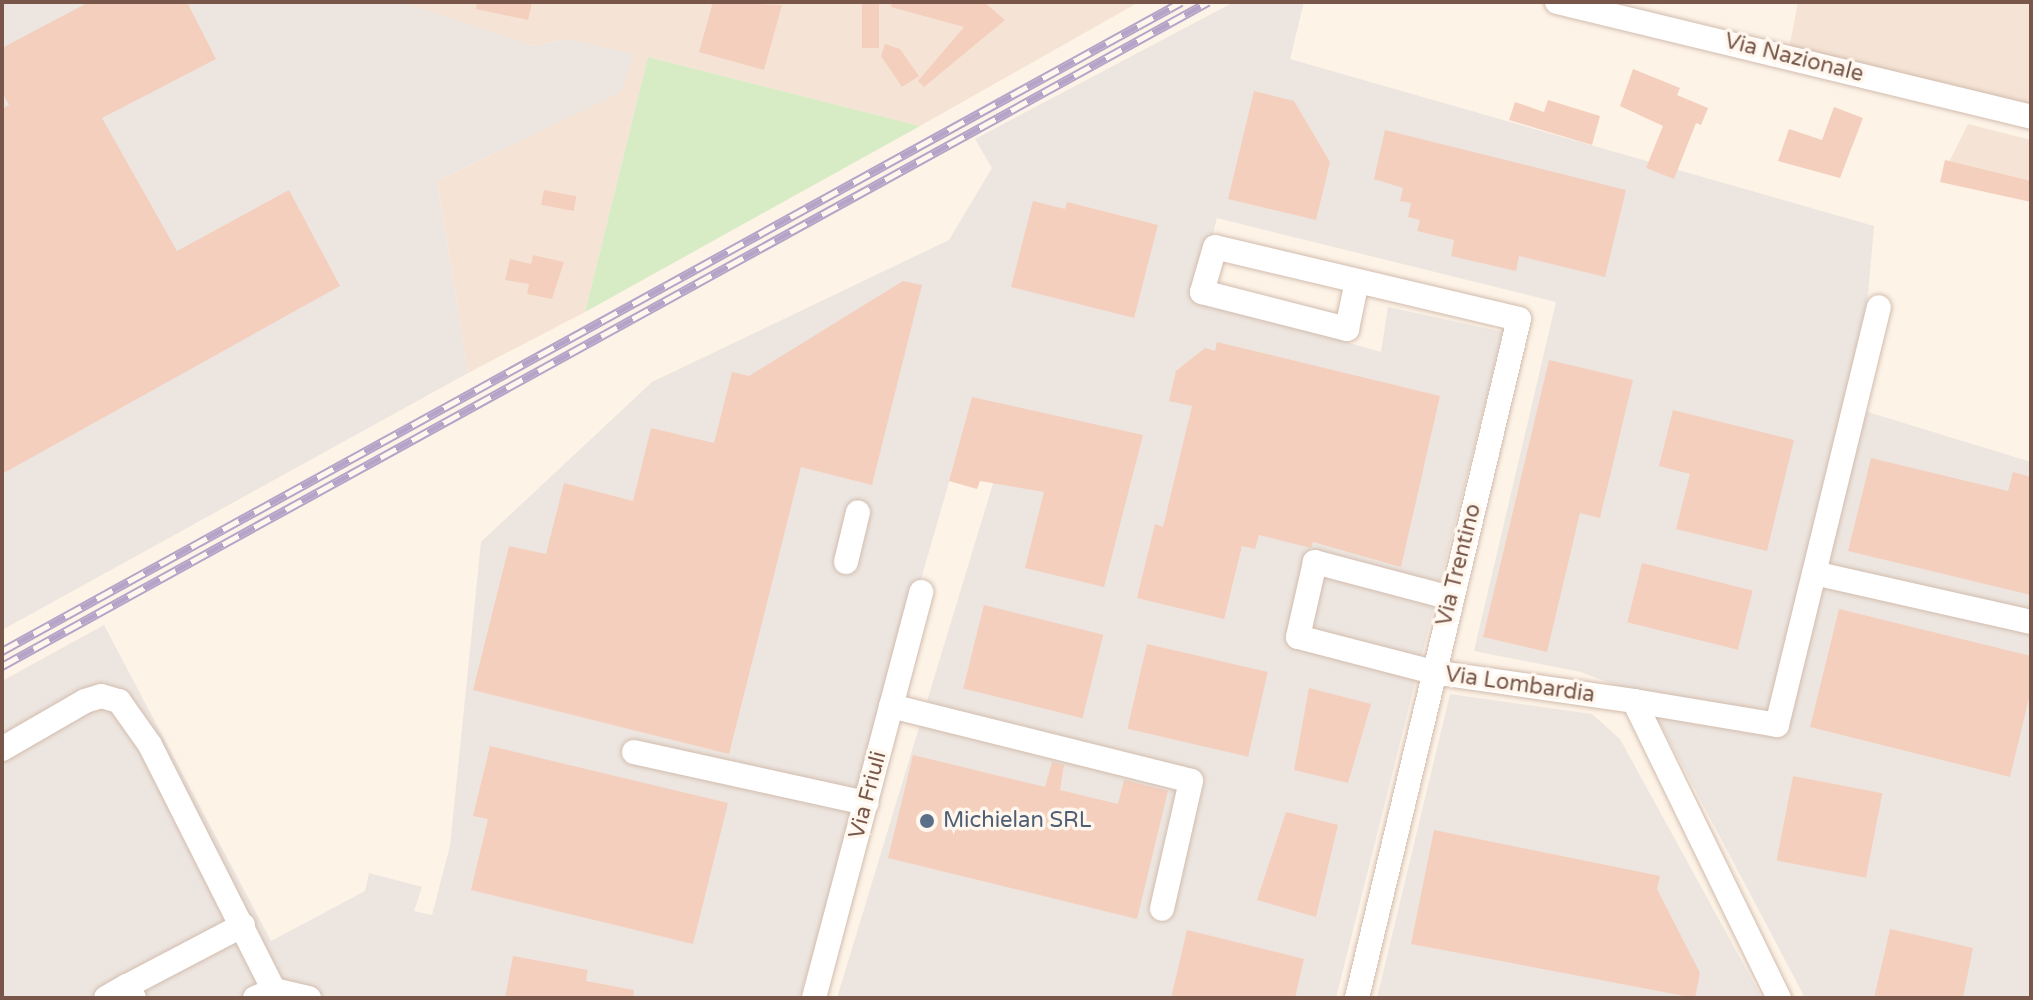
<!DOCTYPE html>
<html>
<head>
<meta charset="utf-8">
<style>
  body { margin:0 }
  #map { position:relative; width:2033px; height:1000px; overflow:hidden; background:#fdf3e7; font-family:"Varela Round",sans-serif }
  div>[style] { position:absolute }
  .residential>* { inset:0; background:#f5e4d5 }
  .industrial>* { inset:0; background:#ede6e0 }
  .green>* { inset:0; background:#d7ecc4 }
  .building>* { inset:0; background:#f4cfbd; transform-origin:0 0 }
  .roads { filter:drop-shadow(0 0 2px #d2bcae) drop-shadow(0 0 2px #d2bcae) }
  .minor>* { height:24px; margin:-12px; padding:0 12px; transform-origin:12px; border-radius:12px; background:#fff }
  .rail>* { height:9px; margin-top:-4.5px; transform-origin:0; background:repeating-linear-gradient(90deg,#fff7ee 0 18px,#b5a4c8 0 36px); box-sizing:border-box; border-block:2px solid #b5a4c8 }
  .dots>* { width:22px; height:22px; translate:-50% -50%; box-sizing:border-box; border:4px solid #fff7ee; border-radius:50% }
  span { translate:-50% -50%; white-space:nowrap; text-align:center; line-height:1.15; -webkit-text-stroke:7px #fff7ee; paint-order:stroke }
  .street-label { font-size:22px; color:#78574a }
  .service-label { font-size:22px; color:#4e5e75 }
  .left { translate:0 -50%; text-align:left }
  .frame { position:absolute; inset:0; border:4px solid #78574a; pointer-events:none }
</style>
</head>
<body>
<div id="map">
  <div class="residential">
    <div style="clip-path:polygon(402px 2px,1139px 2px,920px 126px,648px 57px,585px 312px,468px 373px,437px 181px,621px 92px,566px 39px,533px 46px)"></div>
    <div style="clip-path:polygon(1798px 2px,2031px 2px,2031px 105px,1789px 48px)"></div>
    <div style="clip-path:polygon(1968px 124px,2031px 140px,2031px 195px,1942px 176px)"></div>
  </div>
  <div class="industrial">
    <div style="clip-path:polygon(2px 2px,402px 2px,533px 46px,566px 39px,634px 54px,621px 92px,437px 181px,468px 373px,2px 630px)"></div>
    <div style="clip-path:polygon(1234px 2px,1304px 2px,1290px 59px,1874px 226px,1858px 409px,2031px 462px,2031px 998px,1805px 998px,1662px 727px,1630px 691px,1581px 672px,1474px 651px,1556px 302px,1217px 218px,1196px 299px,1381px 352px,1388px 307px,1503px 332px,1336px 998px,837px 998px,998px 467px,956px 458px,800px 998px,2px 998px,2px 681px,104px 625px,271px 941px,365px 891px,369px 873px,422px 887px,414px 911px,432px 915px,450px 846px,481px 542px,652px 382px,949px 240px,992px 168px,975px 139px)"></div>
    <div style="clip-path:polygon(1450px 694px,1592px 714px,1620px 739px,1762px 998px,1377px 998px)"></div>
  </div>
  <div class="green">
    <div style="clip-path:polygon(648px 57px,920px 126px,585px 312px)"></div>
  </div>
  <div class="building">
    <div style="clip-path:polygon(89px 2px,187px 2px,216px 59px,102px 118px,177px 251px,289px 190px,340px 286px,2px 474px,2px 109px,9px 105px,2px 92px,2px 48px)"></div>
    <div style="clip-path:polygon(477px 2px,532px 2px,528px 20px,476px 9px)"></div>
    <div style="clip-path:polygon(713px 2px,782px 5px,764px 70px,699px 52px)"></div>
    <div style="left:862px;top:2px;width:17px;height:46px"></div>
    <div style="clip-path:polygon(892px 2px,984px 2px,1005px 20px,924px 87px,918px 81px,964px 27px,891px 7px)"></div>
    <div style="clip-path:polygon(885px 44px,900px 49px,919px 76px,902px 87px,881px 56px)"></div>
    <div style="clip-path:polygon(1633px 69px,1680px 88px,1677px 95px,1708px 108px,1701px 125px,1696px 123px,1674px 179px,1646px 168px,1663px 126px,1620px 106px)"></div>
    <div style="clip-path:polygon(1254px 91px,1294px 101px,1330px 162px,1316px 220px,1228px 199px)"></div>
    <div style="clip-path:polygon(1548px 100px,1600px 116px,1592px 145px,1509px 120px,1515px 102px,1544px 112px)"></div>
    <div style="clip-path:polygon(1834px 107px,1863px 118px,1840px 178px,1778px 161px,1789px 129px,1822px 140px)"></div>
    <div style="clip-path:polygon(1385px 130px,1626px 190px,1605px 277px,1519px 256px,1516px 271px,1451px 256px,1454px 240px,1417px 231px,1420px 220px,1408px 217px,1411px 203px,1400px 201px,1403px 188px,1374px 179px)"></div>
    <div style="clip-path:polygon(1945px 160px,2031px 181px,2031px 202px,1940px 182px)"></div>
    <div style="left:544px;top:190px;width:33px;height:15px;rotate:11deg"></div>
    <div style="clip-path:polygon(1033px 201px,1065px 209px,1067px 202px,1158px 225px,1134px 318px,1011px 287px)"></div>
    <div style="clip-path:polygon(533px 255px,564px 262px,552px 299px,527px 294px,529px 284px,505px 280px,510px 259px,531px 264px)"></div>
    <div style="clip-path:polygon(903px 281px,922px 285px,872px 485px,801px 467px,729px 754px,473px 690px,509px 546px,546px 554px,564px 483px,633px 501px,651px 428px,714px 443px,732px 372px,749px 376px)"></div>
    <div style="clip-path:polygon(1217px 342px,1440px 396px,1401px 567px,1313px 542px,1311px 548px,1259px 535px,1255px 549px,1242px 546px,1224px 619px,1137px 598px,1155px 524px,1163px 527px,1192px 406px,1169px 401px,1176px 371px,1205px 348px,1215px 351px)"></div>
    <div style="clip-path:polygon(1549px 360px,1633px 380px,1600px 518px,1580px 513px,1547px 652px,1483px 637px)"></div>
    <div style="clip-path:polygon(972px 397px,1143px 435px,1104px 587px,1025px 568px,1044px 492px,980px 481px,977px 489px,949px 481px)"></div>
    <div style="clip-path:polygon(1673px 410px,1794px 440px,1767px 551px,1676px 529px,1690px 474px,1659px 466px)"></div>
    <div style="clip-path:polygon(1871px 458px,2008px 491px,2013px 472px,2031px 477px,2031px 595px,1848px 551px)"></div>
    <div style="left:1642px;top:563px;width:114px;height:61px;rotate:14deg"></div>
    <div style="left:984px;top:605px;width:123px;height:86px;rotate:14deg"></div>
    <div style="clip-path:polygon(1839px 609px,2031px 656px,2031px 690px,2010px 777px,1810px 727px)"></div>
    <div style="left:1147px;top:644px;width:124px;height:87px;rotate:13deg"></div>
    <div style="clip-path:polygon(1309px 688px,1371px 704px,1348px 783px,1294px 770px)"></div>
    <div style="clip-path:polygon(490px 746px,728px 803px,693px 944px,471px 890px,488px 819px,473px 816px)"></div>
    <div style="clip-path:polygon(913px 755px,1045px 787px,1052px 762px,1064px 765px,1060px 790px,1118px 804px,1124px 780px,1168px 791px,1137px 919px,888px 858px)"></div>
    <div style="left:1793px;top:776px;width:91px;height:86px;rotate:11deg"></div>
    <div style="clip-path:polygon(1286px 812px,1338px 825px,1316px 917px,1257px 900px)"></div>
    <div style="clip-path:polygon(1434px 830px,1660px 876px,1657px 889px,1700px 973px,1695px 998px,1411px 944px)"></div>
    <div style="clip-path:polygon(1890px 929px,1973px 948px,1963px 998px,1874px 998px)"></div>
    <div style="clip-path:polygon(1187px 930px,1304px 959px,1295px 998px,1171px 998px)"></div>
    <div style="clip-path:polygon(513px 956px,588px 970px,586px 981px,634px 990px,633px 998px,505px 998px)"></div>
  </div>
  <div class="roads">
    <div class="minor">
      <div style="left:1557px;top:2px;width:488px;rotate:13.6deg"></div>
      <div style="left:846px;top:562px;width:51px;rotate:-76.5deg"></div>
      <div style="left:1814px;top:573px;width:222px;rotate:12.7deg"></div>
      <div style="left:1451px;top:598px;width:141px;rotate:-165.2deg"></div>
      <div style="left:1315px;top:562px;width:77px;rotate:102.8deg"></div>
      <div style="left:1298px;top:637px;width:139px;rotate:14.5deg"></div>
      <div style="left:1433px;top:672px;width:203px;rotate:8.2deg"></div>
      <div style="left:1634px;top:701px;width:331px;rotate:64deg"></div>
      <div style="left:1634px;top:701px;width:145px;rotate:9.5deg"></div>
      <div style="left:1777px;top:725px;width:430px;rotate:-76.3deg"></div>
      <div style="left:891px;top:706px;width:309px;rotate:14deg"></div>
      <div style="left:1191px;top:781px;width:131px;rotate:102.8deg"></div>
      <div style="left:2px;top:749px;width:96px;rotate:-30deg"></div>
      <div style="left:85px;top:701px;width:17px;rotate:-17deg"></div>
      <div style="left:101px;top:696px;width:19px;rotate:16deg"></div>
      <div style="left:119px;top:701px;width:54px;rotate:54.8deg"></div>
      <div style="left:150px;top:745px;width:275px;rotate:63.2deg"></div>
      <div style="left:634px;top:752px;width:238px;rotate:12.4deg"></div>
      <div style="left:106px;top:998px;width:24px;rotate:-30deg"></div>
      <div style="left:134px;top:998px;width:14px;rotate:-120deg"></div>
      <div style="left:127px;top:986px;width:131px;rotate:-27.7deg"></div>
      <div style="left:255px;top:998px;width:21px;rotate:-23deg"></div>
      <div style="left:274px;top:990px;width:36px;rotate:13deg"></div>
      <div style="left:814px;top:998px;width:420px;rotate:-75.2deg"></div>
      <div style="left:1357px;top:998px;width:698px;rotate:-76.58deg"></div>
      <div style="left:1519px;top:319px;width:312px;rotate:-166.7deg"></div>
      <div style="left:1215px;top:247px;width:47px;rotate:106.1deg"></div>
      <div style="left:1202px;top:292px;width:150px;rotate:14.3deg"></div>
      <div style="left:1347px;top:329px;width:49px;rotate:-78.2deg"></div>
    </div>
  </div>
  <div class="rail">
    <div style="left:2px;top:651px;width:1346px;rotate:-28.83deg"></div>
    <div style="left:2px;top:666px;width:1377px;rotate:-28.84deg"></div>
  </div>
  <div class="dots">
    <div style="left:927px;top:821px;background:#5c6f8a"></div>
  </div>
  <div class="street-label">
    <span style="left:1794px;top:58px;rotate:14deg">Via Nazionale</span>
    <span style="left:1459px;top:565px;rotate:-76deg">Via Trentino</span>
    <span style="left:1520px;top:685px;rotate:8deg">Via Lombardia</span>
    <span style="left:868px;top:795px;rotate:-75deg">Via Friuli</span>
  </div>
  <div class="service-label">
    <span class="left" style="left:943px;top:821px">Michielan SRL</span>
  </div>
  <div class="frame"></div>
</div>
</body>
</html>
